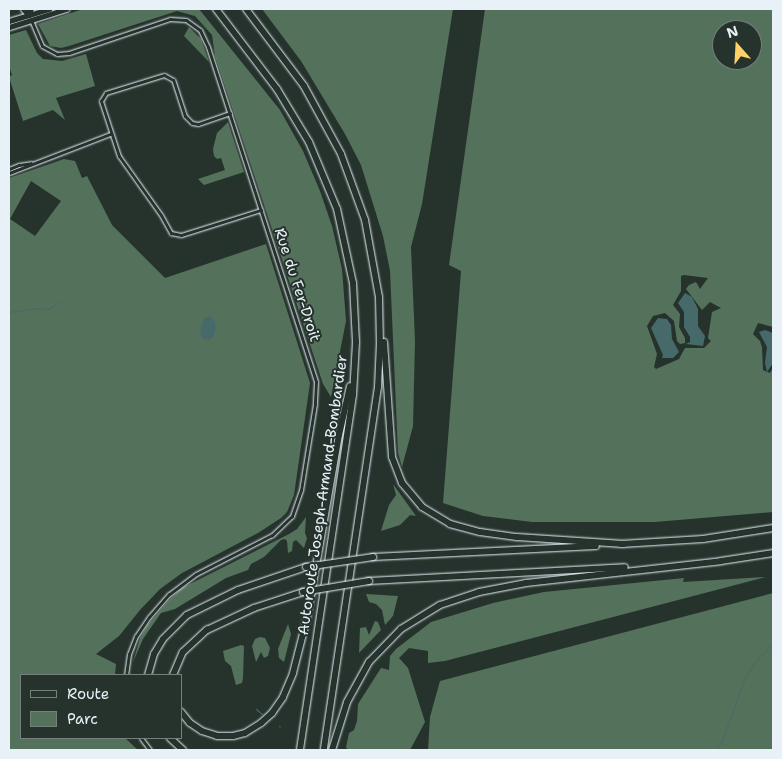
<!DOCTYPE html>
<html>
<head>
<meta charset="utf-8">
<style>
  body { margin:0 }
  #map { position:relative; width:782px; height:759px; overflow:hidden; background:#26332d; font-family:"Shantell Sans",sans-serif }
  div>[style] { position:absolute }
  .green>* { inset:0; background:#54725b }
  .water>* { inset:0; background:#466a6a }
  .stream>* { height:1px; margin:-0.5px; padding:0 0.5px; transform-origin:0.5px; border-radius:0.5px; background:#466a6a }
  .roads { filter:drop-shadow(0 0 1px #e8f1f8) drop-shadow(0 0 1px #e8f1f8) }
  .minor>* { height:3px; margin:-1.5px; padding:0 1.5px; transform-origin:1.5px; border-radius:1.5px; background:#26332d }
  .secondary>* { height:5px; margin:-2.5px; padding:0 2.5px; transform-origin:2.5px; border-radius:2.5px; background:#26332d }
  .motorway>* { height:6px; margin:-3px; padding:0 3px; transform-origin:3px; border-radius:3px; background:#26332d }
  .bridges { filter:drop-shadow(0 0 1px #e8f1f8) drop-shadow(0 0 1px #e8f1f8) }
  .motorway-bridge>* { height:6px; margin:-3px; padding:0 3px; transform-origin:3px; border-radius:3px; background:#26332d }
  span { translate:-50% -50%; white-space:nowrap; text-align:center; line-height:1.15; -webkit-text-stroke:4px #26332d; paint-order:stroke }
  .street-label { font-size:15px; color:#e8f1f8 }
  .frame { position:absolute; inset:0; border:10px solid #e8f1f8; pointer-events:none }
  .legend { position:absolute; left:20px; top:674px; width:162px; height:65px; box-sizing:border-box; background:#26332d; border:1px solid #747f7e; margin:0; padding:6px 9px; list-style:none; font-size:15px; color:#e8f1f8 }
  .legend li { display:flex; align-items:center; gap:10px; height:25px }
  .legend b { width:25px; border:1px solid #747f7e }
  .north { position:absolute; left:712px; top:20px; width:50px; height:50px; box-sizing:border-box; background:#26332d; border:1px solid #747f7e; border-radius:50%; rotate:341deg; font-size:14px; font-weight:700; line-height:20px; text-align:center; color:#e8f1f8 }
  .north::after { content:''; display:block; margin:auto; width:18px; height:22px; background:#ffd166; clip-path:polygon(50% 0,100% 100%,50% 72%,0 100%) }
</style>
</head>
<body>
<div id="map">
  <div class="green">
    <div style="clip-path:polygon(83px 9px,199px 9px,280px 110px,303px 151px,320px 191px,332px 226px,342px 269px,346px 321px,331px 397px,323px 384px,215px 56px,212px 35px,195px 16px,177px 11px,69px 46px,61px 48px,50px 46px,38px 24px)"></div>
    <div style="clip-path:polygon(262px 9px,453px 9px,422px 204px,411px 247px,415px 341px,413px 426px,402px 467px,398px 453px,390px 271px,383px 236px,361px 165px,345px 134px,301px 61px)"></div>
    <div style="clip-path:polygon(evenodd,485px 9px,773px 9px,773px 327px,758px 323px,753px 334px,760px 341px,762px 347px,763px 370px,770px 373px,773px 368px,773px 512px,655px 522px,532px 522px,483px 516px,443px 503px,461px 271px,449px 265px,485px 9px,722px 30px,752px 30px,752px 60px,722px 60px,722px 30px,485px 9px,684px 275px,708px 278px,700px 289px,696px 282px,689px 285px,686px 289px,702px 310px,710px 302px,721px 308px,712px 312px,708px 338px,711px 341px,704px 348px,685px 348px,679px 359px,656px 369px,654px 367px,657px 354px,647px 326px,653px 316px,665px 313px,674px 321px,677px 341px,680px 344px,685px 343px,685px 338px,679px 327px,680px 314px,673px 305px,681px 291px,681px 276px,684px 275px)"></div>
    <div style="clip-path:polygon(189px 27px,201px 39px,209px 62px,184px 36px)"></div>
    <div style="clip-path:polygon(26px 30px,37px 53px,43px 59px,62px 61px,86px 54px,95px 86px,56px 98px,65px 120px,53px 110px,23px 121px,9px 77px,12px 75px,9px 66px,9px 35px)"></div>
    <div style="clip-path:polygon(228px 122px,244px 172px,204px 185px,198px 179px,225px 170px,221px 158px,217px 159px,214px 156px,213px 149px,217px 133px)"></div>
    <div style="clip-path:polygon(evenodd,64px 159px,75px 161px,82px 178px,87px 176px,112px 225px,165px 278px,266px 244px,310px 383px,294px 495px,287px 512px,281px 518px,258px 533px,182px 573px,160px 589px,140px 610px,119px 636px,96px 654px,116px 664px,115px 675px,21px 675px,21px 738px,125px 738px,138px 750px,9px 750px,9px 178px,64px 159px,31px 181px,61px 201px,35px 236px,10px 219px,31px 181px)"></div>
    <div style="clip-path:polygon(393px 484px,416px 516px,410px 515px,400px 525px,381px 531px,389px 505px,396px 495px)"></div>
    <div style="clip-path:polygon(306px 517px,305px 533px,307px 538px,304px 548px,296px 540px,293px 542px,292px 551px,288px 553px,287px 541px,285px 539px,281px 540px,264px 557px,251px 564px,248px 570px,226px 578px,175px 609px,161px 613px,143px 639px,133px 662px,140px 638px,147px 626px,169px 600px,182px 588px,289px 534px,297px 529px)"></div>
    <div style="clip-path:polygon(766px 577px,445px 661px,428px 663px,428px 651px,409px 648px,399px 658px,408px 668px,425px 722px,410px 750px,348px 750px,346px 747px,349px 733px,354px 730px,357px 721px,358px 704px,381px 668px,389px 670px,390px 656px,396px 649px,431px 622px,493px 603px,544px 592px,684px 578px,683px 582px)"></div>
    <div style="clip-path:polygon(773px 593px,773px 750px,428px 750px,430px 717px,440px 681px)"></div>
    <div style="clip-path:polygon(366px 594px,398px 596px,393px 616px,385px 625px,382px 610px,376px 604px,369px 602px)"></div>
    <div style="clip-path:polygon(375px 621px,378px 622px,381px 630px,359px 653px,360px 628px,366px 627px,369px 635px)"></div>
    <div style="clip-path:polygon(288px 624px,291px 634px,284px 662px,279px 658px,278px 649px)"></div>
    <div style="clip-path:polygon(260px 637px,265px 638px,270px 648px,268px 656px,264px 658px,261px 652px,256px 662px,252px 646px,255px 639px)"></div>
    <div style="clip-path:polygon(241px 645px,244px 646px,243px 678px,242px 683px,236px 685px,231px 666px,225px 661px,223px 651px)"></div>
  </div>
  <div class="water">
    <div style="clip-path:polygon(685px 293px,692px 297px,698px 309px,698px 326px,705px 336px,703px 346px,686px 344px,690px 342px,690px 337px,684px 327px,684px 312px,678px 303px)"></div>
    <div style="clip-path:polygon(210px 316px,215px 322px,216px 329px,213px 337px,209px 340px,203px 339px,200px 333px,204px 318px)"></div>
    <div style="clip-path:polygon(658px 318px,667px 319px,671px 325px,672px 339px,679px 352px,673px 358px,662px 358px,663px 355px,651px 328px)"></div>
    <div style="clip-path:polygon(765px 330px,773px 333px,773px 363px,767px 372px,765px 363px,767px 347px,759px 332px)"></div>
  </div>
  <div class="stream">
    <div style="left:9px;top:312px;width:29px;rotate:-8deg"></div>
    <div style="left:38px;top:308px;width:10px;rotate:6deg"></div>
    <div style="left:48px;top:309px;width:13px;rotate:-32deg"></div>
    <div style="left:256px;top:709px;width:8px;rotate:40deg"></div>
    <div style="left:279px;top:726px;width:1px;rotate:45deg"></div>
    <div style="left:715px;top:750px;width:9px;rotate:-49deg"></div>
    <div style="left:721px;top:743px;width:67px;rotate:-69.9deg"></div>
    <div style="left:744px;top:680px;width:21px;rotate:-59deg"></div>
    <div style="left:755px;top:662px;width:26px;rotate:-47deg"></div>
  </div>
  <div class="roads">
    <div class="minor">
      <div style="left:31px;top:20px;width:28px;rotate:67deg"></div>
      <div style="left:42px;top:46px;width:17px;rotate:28deg"></div>
      <div style="left:57px;top:54px;width:12px;rotate:-5deg"></div>
      <div style="left:69px;top:53px;width:107px;rotate:-18.6deg"></div>
      <div style="left:170px;top:19px;width:16px;rotate:4deg"></div>
      <div style="left:186px;top:20px;width:17px;rotate:36deg"></div>
      <div style="left:200px;top:30px;width:19px;rotate:65deg"></div>
      <div style="left:208px;top:47px;width:352px;rotate:72.1deg"></div>
      <div style="left:316px;top:382px;width:22px;rotate:93deg"></div>
      <div style="left:315px;top:404px;width:87px;rotate:99.2deg"></div>
      <div style="left:301px;top:490px;width:28px;rotate:109deg"></div>
      <div style="left:292px;top:516px;width:28px;rotate:136deg"></div>
      <div style="left:272px;top:535px;width:85px;rotate:152.8deg"></div>
      <div style="left:196px;top:574px;width:34px;rotate:143deg"></div>
      <div style="left:169px;top:594px;width:30px;rotate:131deg"></div>
      <div style="left:149px;top:617px;width:23px;rotate:124deg"></div>
      <div style="left:136px;top:636px;width:19px;rotate:111deg"></div>
      <div style="left:129px;top:654px;width:21px;rotate:98deg"></div>
      <div style="left:230px;top:113px;width:34px;rotate:161deg"></div>
      <div style="left:198px;top:124px;width:6px;rotate:-171deg"></div>
      <div style="left:192px;top:123px;width:10px;rotate:-135deg"></div>
      <div style="left:185px;top:116px;width:38px;rotate:-108deg"></div>
      <div style="left:173px;top:80px;width:10px;rotate:-151deg"></div>
      <div style="left:164px;top:75px;width:61px;rotate:162.8deg"></div>
      <div style="left:106px;top:93px;width:9px;rotate:122deg"></div>
      <div style="left:101px;top:101px;width:58px;rotate:71.9deg"></div>
      <div style="left:119px;top:156px;width:72px;rotate:54.6deg"></div>
      <div style="left:161px;top:215px;width:21px;rotate:61deg"></div>
      <div style="left:171px;top:233px;width:10px;rotate:11deg"></div>
      <div style="left:181px;top:235px;width:84px;rotate:-17.4deg"></div>
      <div style="left:9px;top:169px;width:11px;rotate:-22deg"></div>
      <div style="left:19px;top:165px;width:12px;rotate:-9deg"></div>
      <div style="left:9px;top:173px;width:108px;rotate:-21.1deg"></div>
      <div style="left:141px;top:738px;width:15px;rotate:53deg"></div>
    </div>
    <div class="secondary">
      <div style="left:9px;top:21px;width:42px;rotate:-16.7deg"></div>
      <div style="left:9px;top:27px;width:60px;rotate:-17.5deg"></div>
    </div>
    <div class="motorway">
      <div style="left:24px;top:9px;width:8px;rotate:50deg"></div>
      <div style="left:29px;top:15px;width:6px;rotate:-72deg"></div>
      <div style="left:216px;top:9px;width:101px;rotate:52.7deg"></div>
      <div style="left:277px;top:89px;width:62px;rotate:58.9deg"></div>
      <div style="left:309px;top:142px;width:73px;rotate:67.3deg"></div>
      <div style="left:337px;top:209px;width:76px;rotate:77.8deg"></div>
      <div style="left:353px;top:283px;width:59px;rotate:87.1deg"></div>
      <div style="left:356px;top:342px;width:53px;rotate:93.2deg"></div>
      <div style="left:353px;top:395px;width:359px;rotate:98.5deg"></div>
      <div style="left:246px;top:9px;width:96px;rotate:53deg"></div>
      <div style="left:304px;top:86px;width:77px;rotate:61.4deg"></div>
      <div style="left:341px;top:154px;width:70px;rotate:70deg"></div>
      <div style="left:365px;top:220px;width:78px;rotate:79.7deg"></div>
      <div style="left:379px;top:297px;width:46px;rotate:88.8deg"></div>
      <div style="left:380px;top:343px;width:44px;rotate:92.6deg"></div>
      <div style="left:378px;top:387px;width:367px;rotate:98.5deg"></div>
      <div style="left:384px;top:342px;width:115px;rotate:86deg"></div>
      <div style="left:392px;top:457px;width:28px;rotate:69deg"></div>
      <div style="left:402px;top:483px;width:31px;rotate:50deg"></div>
      <div style="left:422px;top:507px;width:33px;rotate:31deg"></div>
      <div style="left:450px;top:524px;width:31px;rotate:15deg"></div>
      <div style="left:480px;top:532px;width:37px;rotate:8deg"></div>
      <div style="left:517px;top:537px;width:107px;rotate:3.7deg"></div>
      <div style="left:621px;top:544px;width:82px;rotate:-3.5deg"></div>
      <div style="left:703px;top:539px;width:71px;rotate:-8.9deg"></div>
      <div style="left:373px;top:557px;width:223px;rotate:-2.8deg"></div>
      <div style="left:369px;top:581px;width:256px;rotate:-3.1deg"></div>
      <div style="left:148px;top:675px;width:22px;rotate:-74deg"></div>
      <div style="left:154px;top:654px;width:17px;rotate:-59deg"></div>
      <div style="left:163px;top:639px;width:34px;rotate:-45deg"></div>
      <div style="left:187px;top:615px;width:57px;rotate:-26.1deg"></div>
      <div style="left:238px;top:590px;width:72px;rotate:-18.7deg"></div>
      <div style="left:173px;top:675px;width:25px;rotate:-67deg"></div>
      <div style="left:183px;top:652px;width:33px;rotate:-43deg"></div>
      <div style="left:207px;top:630px;width:52px;rotate:-25.1deg"></div>
      <div style="left:254px;top:608px;width:52px;rotate:-18.1deg"></div>
      <div style="left:181px;top:712px;width:14px;rotate:51deg"></div>
      <div style="left:190px;top:723px;width:14px;rotate:34deg"></div>
      <div style="left:202px;top:731px;width:16px;rotate:18deg"></div>
      <div style="left:217px;top:736px;width:16px"></div>
      <div style="left:233px;top:736px;width:12px;rotate:-14deg"></div>
      <div style="left:245px;top:733px;width:19px;rotate:-32deg"></div>
      <div style="left:261px;top:723px;width:15px;rotate:-42deg"></div>
      <div style="left:272px;top:713px;width:19px;rotate:-55deg"></div>
      <div style="left:283px;top:697px;width:26px;rotate:-67deg"></div>
      <div style="left:293px;top:673px;width:57px;rotate:-75.7deg"></div>
      <div style="left:307px;top:618px;width:186px;rotate:-80.1deg"></div>
      <div style="left:339px;top:435px;width:50px;rotate:-77.3deg"></div>
      <div style="left:170px;top:738px;width:18px;rotate:43deg"></div>
      <div style="left:332px;top:750px;width:50px;rotate:-72.6deg"></div>
      <div style="left:347px;top:702px;width:46px;rotate:-61.2deg"></div>
      <div style="left:369px;top:662px;width:46px;rotate:-45.9deg"></div>
      <div style="left:401px;top:629px;width:46px;rotate:-31.6deg"></div>
      <div style="left:440px;top:605px;width:41px;rotate:-18.4deg"></div>
      <div style="left:479px;top:592px;width:48px;rotate:-10.8deg"></div>
      <div style="left:526px;top:583px;width:196px;rotate:-6.4deg"></div>
      <div style="left:721px;top:561px;width:53px;rotate:-8.7deg"></div>
    </div>
  </div>
  <div class="bridges">
    <div class="motorway-bridge">
      <div style="left:306px;top:567px;width:68px;rotate:-8.5deg"></div>
      <div style="left:303px;top:592px;width:67px;rotate:-9.5deg"></div>
    </div>
  </div>
  <div class="street-label">
    <span style="left:297px;top:285px;rotate:72deg">Rue du Fer-Droit</span>
    <span style="left:323px;top:495px;rotate:-82deg">Autoroute Joseph-Armand-Bombardier</span>
  </div>
  <div class="frame"></div>
  <ul class="legend">
  <li><b style="height:6px;background:#26332d"></b>Route</li>
  <li><b style="height:14px;background:#54725b"></b>Parc</li>
  </ul>
  <div class="north">N</div>
</div>
</body>
</html>
